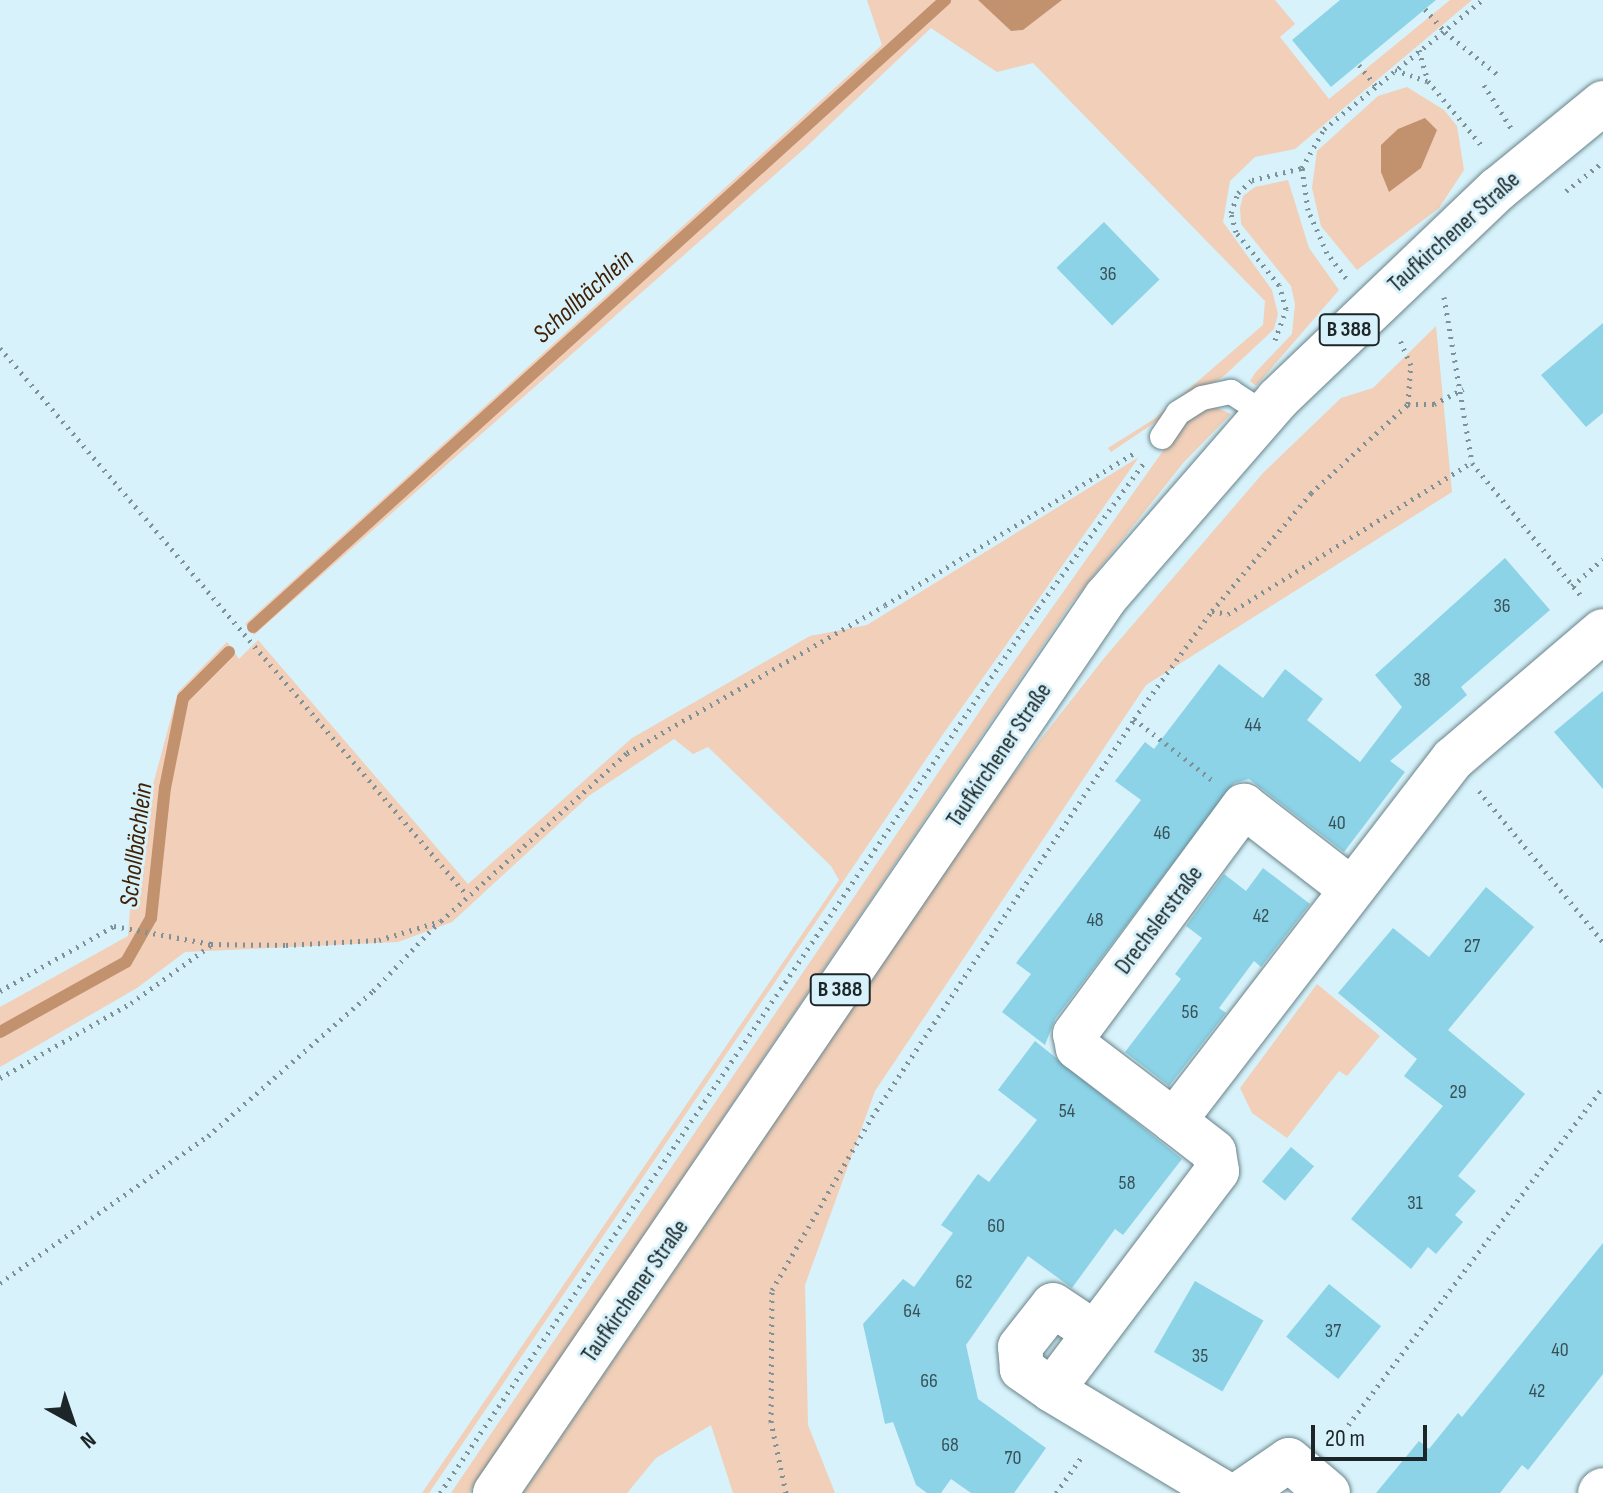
<!DOCTYPE html>
<html>
<head>
<meta charset="utf-8">
<style>
  body { margin:0 }
  #map { position:relative; width:1603px; height:1493px; overflow:hidden; background:#d7f2fa; font-family:"Sofia Sans Condensed",sans-serif }
  div>[style] { position:absolute }
  .green>* { inset:0; background:#f1cfb8 }
  .water>* { inset:0; background:#c2916e }
  .stream>* { height:12px; margin:-6px; padding:0 6px; transform-origin:6px; border-radius:6px; background:#c2916e }
  .building>* { inset:0; background:#8cd3e7; transform-origin:0 0 }
  .path>* { height:5px; margin-top:-2.5px; transform-origin:0; background:repeating-linear-gradient(90deg,#7e9197 0 2px,transparent 0 8px) }
  .roads { filter:drop-shadow(0 0 2px #6a838a) drop-shadow(0 0 2px #6a838a) }
  .service>* { height:24px; margin:-12px; padding:0 12px; transform-origin:12px; border-radius:12px; background:#fff }
  .minor>* { height:44px; margin:-22px; padding:0 22px; transform-origin:22px; border-radius:22px; background:#fff }
  .primary>* { height:44px; margin:-22px; padding:0 22px; transform-origin:22px; border-radius:22px; background:#fff }
  span { translate:-50% -50%; white-space:nowrap; text-align:center; line-height:1.15; -webkit-text-stroke:6px #d7f2fa; paint-order:stroke }
  .number-label { font-size:20px; color:#385158 }
  .number-label span { -webkit-text-stroke-width:0 }
  .shield-label span { padding:2px 6px; background:#d7f2fa; border:2px solid; border-radius:6px; -webkit-text-stroke-width:0 }
  .shield-label { font-size:22px; color:#1c2629; font-weight:700 }
  .street-label { font-size:24px; color:#1c2629 }
  .water-label { font-size:26px; color:#412004; font-style:italic }
  .north { position:absolute; left:32px; top:1381px; width:80px; height:80px; -webkit-text-stroke:6px #d7f2fa; paint-order:stroke; rotate:140deg; font-size:22px; font-weight:700; line-height:32px; text-align:center; color:#1c2629 }
  .north::after { content:''; display:block; margin:auto; width:28px; height:36px; background:#1c2629; clip-path:polygon(50% 0,100% 100%,50% 72%,0 100%) }
  .scale { position:absolute; left:1311px; top:1425px; width:116px; height:36px; box-sizing:border-box; border:4px solid #1c2629; border-top:0; padding-left:10px; font-size:24px; line-height:28px; white-space:nowrap; color:#1c2629; -webkit-text-stroke:6px #d7f2fa; paint-order:stroke }
</style>
</head>
<body>
<div id="map">
  <div class="green">
    <div style="clip-path:polygon(867px 0,978px 0,1011px 31px,1023px 30px,1062px 0,1275px 0,1295px 24px,1280px 37px,1329px 99px,1450px 0,1472px 0,1295px 149px,1255px 157px,1230px 181px,1223px 222px,1272px 290px,1278px 314px,1274px 329px,1225px 375px,1111px 452px,1108px 448px,1154px 419px,1263px 325px,1265px 301px,1033px 63px,997px 72px,931px 28px,805px 148px,254px 635px,245px 624px,882px 45px)"></div>
    <div style="clip-path:polygon(1407px 87px,1444px 110px,1457px 126px,1464px 170px,1439px 208px,1357px 270px,1321px 226px,1312px 188px,1317px 151px,1378px 96px)"></div>
    <div style="clip-path:polygon(1288px 180px,1309px 248px,1339px 290px,1256px 386px,1250px 381px,1255px 373px,1292px 334px,1295px 304px,1291px 286px,1241px 224px,1240px 208px,1243px 196px,1255px 187px)"></div>
    <div style="clip-path:polygon(1436px 326px,1452px 492px,1146px 685px,875px 1091px,805px 1285px,808px 1425px,835px 1493px,733px 1493px,711px 1425px,656px 1458px,627px 1493px,523px 1493px,994px 799px,1105px 657px,1263px 473px,1341px 398px,1373px 388px)"></div>
    <div style="clip-path:polygon(1215px 407px,1231px 414px,1184px 462px,1070px 605px,469px 1493px,451px 1493px,994px 690px,1177px 431px,1197px 411px)"></div>
    <div style="clip-path:polygon(1139px 457px,941px 737px,429px 1493px,422px 1493px,839px 880px,831px 866px,708px 747px,693px 754px,674px 739px,590px 795px,452px 922px,398px 942px,185px 952px,137px 988px,0 1067px,0 1007px,128px 936px,134px 855px,178px 692px,227px 642px,239px 659px,258px 640px,468px 884px,632px 738px,810px 636px,867px 625px)"></div>
    <div style="clip-path:polygon(1317px 984px,1380px 1036px,1347px 1076px,1339px 1071px,1287px 1138px,1252px 1113px,1240px 1088px)"></div>
  </div>
  <div class="water">
    <div style="clip-path:polygon(978px 0,1062px 0,1023px 30px,1011px 31px)"></div>
    <div style="clip-path:polygon(1425px 118px,1437px 130px,1421px 168px,1389px 192px,1381px 172px,1381px 145px,1398px 129px)"></div>
  </div>
  <div class="stream">
    <div style="left:253px;top:627px;width:934px;rotate:-42.18deg"></div>
    <div style="left:0;top:1032px;width:144px;rotate:-29.1deg"></div>
    <div style="left:126px;top:962px;width:51px;rotate:-60.4deg"></div>
    <div style="left:151px;top:918px;width:131px;rotate:-83.9deg"></div>
    <div style="left:165px;top:788px;width:92px;rotate:-78.7deg"></div>
    <div style="left:183px;top:698px;width:65px;rotate:-45deg"></div>
  </div>
  <div class="building">
    <div style="clip-path:polygon(1340px 0,1436px 0,1331px 87px,1292px 40px)"></div>
    <div style="left:1104px;top:222px;width:80px;height:66px;rotate:46deg"></div>
    <div style="clip-path:polygon(1603px 323px,1603px 413px,1586px 427px,1541px 375px)"></div>
    <div style="clip-path:polygon(1505px 558px,1550px 610px,1461px 687px,1467px 695px,1390px 761px,1405px 772px,1344px 852px,1249px 779px,1234px 783px,1055px 1019px,1045px 1045px,1002px 1012px,1031px 974px,1016px 963px,1141px 800px,1115px 781px,1145px 742px,1154px 749px,1219px 664px,1263px 698px,1285px 669px,1323px 699px,1307px 720px,1360px 762px,1402px 707px,1375px 675px)"></div>
    <div style="clip-path:polygon(1603px 691px,1603px 789px,1554px 732px)"></div>
    <div style="clip-path:polygon(1263px 868px,1310px 904px,1261px 967px,1254px 961px,1219px 1008px,1226px 1013px,1169px 1086px,1125px 1052px,1181px 979px,1175px 974px,1202px 938px,1186px 926px,1224px 874px,1246px 891px)"></div>
    <div style="clip-path:polygon(1486px 887px,1534px 927px,1448px 1030px,1525px 1094px,1458px 1176px,1476px 1191px,1455px 1215px,1463px 1222px,1436px 1254px,1428px 1247px,1411px 1269px,1351px 1219px,1443px 1106px,1404px 1076px,1417px 1059px,1338px 993px,1393px 928px,1429px 957px)"></div>
    <div style="clip-path:polygon(1035px 1041px,1182px 1159px,1123px 1235px,1115px 1229px,1072px 1288px,1028px 1256px,966px 1345px,978px 1399px,1046px 1448px,1014px 1493px,971px 1493px,951px 1479px,941px 1493px,927px 1493px,916px 1485px,893px 1422px,885px 1424px,863px 1324px,903px 1279px,914px 1287px,953px 1233px,941px 1225px,978px 1174px,989px 1182px,1037px 1120px,998px 1090px)"></div>
    <div style="left:1291px;top:1147px;width:30px;height:45px;rotate:40deg"></div>
    <div style="clip-path:polygon(1603px 1243px,1603px 1374px,1528px 1470px,1522px 1465px,1500px 1493px,1376px 1493px,1419px 1441px,1429px 1449px,1458px 1413px,1462px 1417px)"></div>
    <div style="left:1195px;top:1281px;width:79px;height:82px;rotate:30deg"></div>
    <div style="left:1329px;top:1284px;width:67px;height:68px;rotate:39deg"></div>
  </div>
  <div class="path">
    <div style="left:1425px;top:9px;width:30px;rotate:49deg"></div>
    <div style="left:1445px;top:32px;width:67px;rotate:38.9deg"></div>
    <div style="left:1419px;top:50px;width:32px;rotate:74deg"></div>
    <div style="left:1428px;top:81px;width:86px;rotate:50.2deg"></div>
    <div style="left:1359px;top:65px;width:27px;rotate:51deg"></div>
    <div style="left:1395px;top:70px;width:34px;rotate:19deg"></div>
    <div style="left:1484px;top:85px;width:51px;rotate:57.9deg"></div>
    <div style="left:1566px;top:191px;width:47px;rotate:-38.1deg"></div>
    <div style="left:1346px;top:278px;width:31px;rotate:-127deg"></div>
    <div style="left:1327px;top:253px;width:47px;rotate:-113.8deg"></div>
    <div style="left:1308px;top:210px;width:42px;rotate:-98.1deg"></div>
    <div style="left:1302px;top:168px;width:45px;rotate:-60.6deg"></div>
    <div style="left:1324px;top:129px;width:204px;rotate:-39.2deg"></div>
    <div style="left:1444px;top:297px;width:168px;rotate:80.4deg"></div>
    <div style="left:1472px;top:463px;width:173px;rotate:50.6deg"></div>
    <div style="left:1275px;top:340px;width:33px;rotate:-70deg"></div>
    <div style="left:1286px;top:309px;width:25px;rotate:-106deg"></div>
    <div style="left:1279px;top:285px;width:68px;rotate:-129.1deg"></div>
    <div style="left:1236px;top:232px;width:20px;rotate:-105deg"></div>
    <div style="left:1231px;top:213px;width:21px;rotate:-71deg"></div>
    <div style="left:1238px;top:193px;width:19px;rotate:-43deg"></div>
    <div style="left:1252px;top:180px;width:51px;rotate:-13.5deg"></div>
    <div style="left:0;top:348px;width:718px;rotate:49.52deg"></div>
    <div style="left:1408px;top:404px;width:26px"></div>
    <div style="left:1434px;top:404px;width:33px;rotate:-27deg"></div>
    <div style="left:1572px;top:586px;width:41px;rotate:-41.1deg"></div>
    <div style="left:1212px;top:611px;width:16px;rotate:11deg"></div>
    <div style="left:1228px;top:614px;width:286px;rotate:-31.9deg"></div>
    <div style="left:1134px;top:719px;width:99px;rotate:38deg"></div>
    <div style="left:1479px;top:791px;width:195px;rotate:50.6deg"></div>
    <div style="left:0;top:991px;width:131px;rotate:-29.7deg"></div>
    <div style="left:114px;top:926px;width:99px;rotate:10.5deg"></div>
    <div style="left:211px;top:944px;width:75px;rotate:0.8deg"></div>
    <div style="left:286px;top:945px;width:93px;rotate:-3.1deg"></div>
    <div style="left:379px;top:940px;width:65px;rotate:-17deg"></div>
    <div style="left:441px;top:921px;width:251px;rotate:-42.1deg"></div>
    <div style="left:627px;top:753px;width:297px;rotate:-29.8deg"></div>
    <div style="left:885px;top:605px;width:294px;rotate:-31.4deg"></div>
    <div style="left:0;top:1078px;width:151px;rotate:-29.8deg"></div>
    <div style="left:131px;top:1003px;width:99px;rotate:-35.9deg"></div>
    <div style="left:0;top:1283px;width:255px;rotate:-35.3deg"></div>
    <div style="left:208px;top:1136px;width:220px;rotate:-41.3deg"></div>
    <div style="left:373px;top:991px;width:97px;rotate:-46.3deg"></div>
    <div style="left:1334px;top:1444px;width:447px;rotate:-53deg"></div>
    <div style="left:440px;top:1493px;width:1068px;rotate:-55.95deg"></div>
    <div style="left:1038px;top:608px;width:182px;rotate:-53.9deg"></div>
    <div style="left:786px;top:1493px;width:73px;rotate:-101.9deg"></div>
    <div style="left:771px;top:1422px;width:132px;rotate:-89.6deg"></div>
    <div style="left:772px;top:1290px;width:200px;rotate:-60deg"></div>
    <div style="left:872px;top:1117px;width:476px;rotate:-56.6deg"></div>
    <div style="left:1134px;top:719px;width:133px;rotate:-54.2deg"></div>
    <div style="left:1212px;top:611px;width:154px;rotate:-50deg"></div>
    <div style="left:1311px;top:493px;width:132px;rotate:-42.5deg"></div>
    <div style="left:1408px;top:404px;width:39px;rotate:-86deg"></div>
    <div style="left:1411px;top:365px;width:27px;rotate:-114deg"></div>
    <div style="left:1056px;top:1493px;width:47px;rotate:-54.6deg"></div>
  </div>
  <div class="roads">
    <div class="service">
      <div style="left:1162px;top:437px;width:29px;rotate:-56deg"></div>
      <div style="left:1178px;top:413px;width:28px;rotate:-32deg"></div>
      <div style="left:1202px;top:398px;width:30px;rotate:-12deg"></div>
      <div style="left:1231px;top:392px;width:40px;rotate:32.9deg"></div>
    </div>
    <div class="minor">
      <div style="left:1174px;top:1121px;width:121px;rotate:-142.8deg"></div>
      <div style="left:1078px;top:1048px;width:14px;rotate:-102deg"></div>
      <div style="left:1075px;top:1034px;width:284px;rotate:-53.5deg"></div>
      <div style="left:1244px;top:806px;width:135px;rotate:37.8deg"></div>
      <div style="left:1052px;top:1390px;width:37px;rotate:-145deg"></div>
      <div style="left:1022px;top:1369px;width:22px;rotate:-95deg"></div>
      <div style="left:1020px;top:1347px;width:53px;rotate:-51.8deg"></div>
      <div style="left:1053px;top:1305px;width:50px;rotate:33.7deg"></div>
      <div style="left:1224px;top:1493px;width:200px;rotate:-149.1deg"></div>
      <div style="left:1052px;top:1390px;width:274px;rotate:-53deg"></div>
      <div style="left:1217px;top:1171px;width:19px;rotate:-99deg"></div>
      <div style="left:1214px;top:1152px;width:51px;rotate:-142.2deg"></div>
      <div style="left:1174px;top:1121px;width:457px;rotate:-52.4deg"></div>
      <div style="left:1453px;top:759px;width:197px;rotate:-40.5deg"></div>
      <div style="left:1241px;top:1493px;width:58px;rotate:-34.5deg"></div>
      <div style="left:1289px;top:1460px;width:51px;rotate:40.2deg"></div>
      <div style="left:1600px;top:1493px;width:4px;rotate:-45deg"></div>
    </div>
    <div class="primary">
      <div style="left:495px;top:1493px;width:1084px;rotate:-55.71deg"></div>
      <div style="left:1106px;top:597px;width:262px;rotate:-49deg"></div>
      <div style="left:1278px;top:399px;width:304px;rotate:-43.7deg"></div>
      <div style="left:1498px;top:189px;width:136px;rotate:-39.3deg"></div>
    </div>
  </div>
  <div class="number-label">
    <span style="left:1108px;top:274px">36</span>
    <span style="left:1502px;top:606px">36</span>
    <span style="left:1422px;top:680px">38</span>
    <span style="left:1253px;top:725px">44</span>
    <span style="left:1337px;top:823px">40</span>
    <span style="left:1162px;top:833px">46</span>
    <span style="left:1261px;top:916px">42</span>
    <span style="left:1095px;top:920px">48</span>
    <span style="left:1472px;top:946px">27</span>
    <span style="left:1190px;top:1012px">56</span>
    <span style="left:1458px;top:1092px">29</span>
    <span style="left:1067px;top:1111px">54</span>
    <span style="left:1127px;top:1183px">58</span>
    <span style="left:1415px;top:1203px">31</span>
    <span style="left:996px;top:1226px">60</span>
    <span style="left:964px;top:1282px">62</span>
    <span style="left:912px;top:1311px">64</span>
    <span style="left:1333px;top:1331px">37</span>
    <span style="left:1560px;top:1350px">40</span>
    <span style="left:1200px;top:1356px">35</span>
    <span style="left:929px;top:1381px">66</span>
    <span style="left:1537px;top:1391px">42</span>
    <span style="left:950px;top:1445px">68</span>
    <span style="left:1013px;top:1458px">70</span>
  </div>
  <div class="shield-label">
    <span style="left:1349px;top:330px">B 388</span>
    <span style="left:840px;top:990px">B 388</span>
  </div>
  <div class="street-label">
    <span style="left:1454px;top:232px;rotate:-42deg">Taufkirchener Straße</span>
    <span style="left:999px;top:755px;rotate:-56deg">Taufkirchener Straße</span>
    <span style="left:1159px;top:920px;rotate:-53deg">Drechslerstraße</span>
    <span style="left:635px;top:1291px;rotate:-55deg">Taufkirchener Straße</span>
  </div>
  <div class="water-label">
    <span style="left:584px;top:297px;rotate:-42deg">Schollbächlein</span>
    <span style="left:137px;top:845px;rotate:-83deg">Schollbächlein</span>
  </div>
  <div class="north">N</div>
  <div class="scale">20 m</div>
</div>
</body>
</html>
